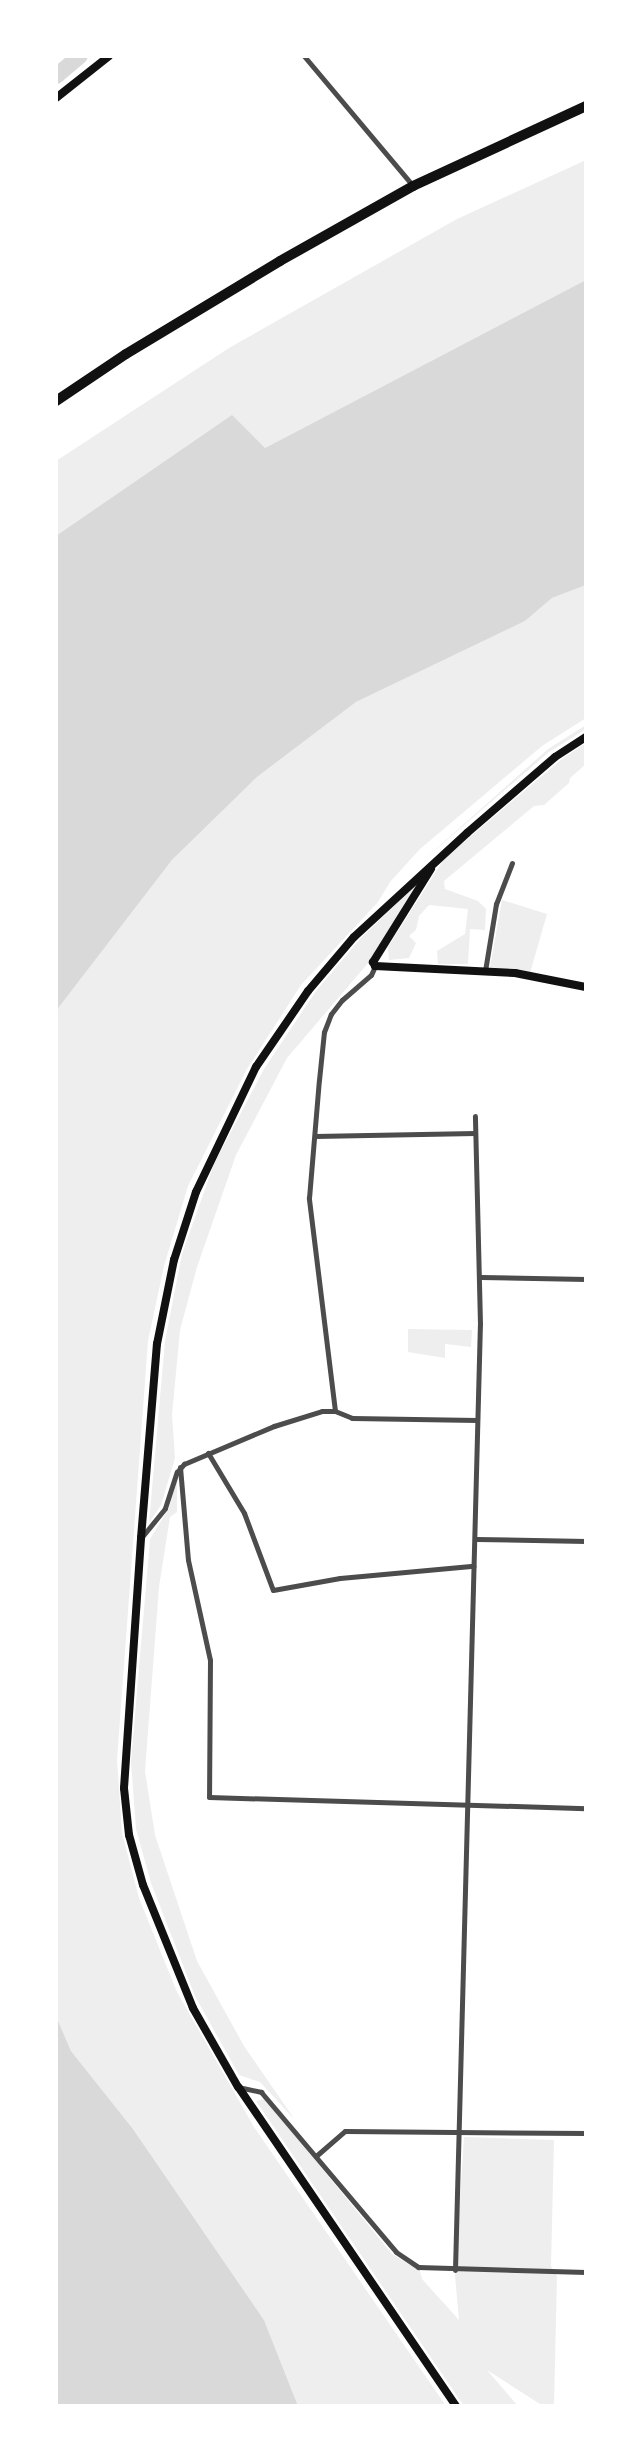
<!DOCTYPE html>
<html>
<head>
<meta charset="utf-8">
<style>
  body { margin:0 }
  #map { position:relative; width:642px; height:2462px; overflow:hidden; background:#fff; font-family:Cabin,sans-serif }
  div>[style] { position:absolute }
  .green>* { inset:0; background:#eee }
  .water>* { inset:0; background:#d9d9d9 }
  .river>* { height:16px; margin:-8px; padding:0 8px; transform-origin:8px; border-radius:8px; background:#d9d9d9 }
  .minor>* { height:5px; margin:-2.5px; padding:0 2.5px; transform-origin:2.5px; border-radius:2.5px; background:#4c4c4c }
  .secondary>* { height:8px; margin:-4px; padding:0 4px; transform-origin:4px; border-radius:4px; background:#111 }
  .trunk>* { height:10px; margin:-5px; padding:0 5px; transform-origin:5px; border-radius:5px; background:#111 }
  span { translate:-50% -50%; white-space:nowrap; text-align:center; line-height:1.15; -webkit-text-stroke:5px #fff; paint-order:stroke }
  .frame { position:absolute; inset:0; border:58px solid #fff; pointer-events:none }
</style>
</head>
<body>
<div id="map">
  <div class="green">
    <div style="clip-path:polygon(586px 160px,586px 280px,265px 448px,56px 536px,56px 461px,229px 348px,457px 219px)"></div>
    <div style="clip-path:polygon(586px 585px,586px 718px,542px 746px,420px 849px,390px 882px,378px 902px,301px 985px,247px 1069px,188px 1186px,164px 1266px,148px 1341px,117px 1760px,122px 1833px,139px 1898px,177px 1992px,254px 2127px,446px 2406px,298px 2406px,264px 2320px,133px 2129px,71px 2051px,56px 2016px,56px 1011px,172px 860px,257px 777px,356px 702px,525px 621px,552px 598px)"></div>
    <div style="clip-path:polygon(586px 725px,586px 729px,549px 752px,419px 864px,548px 749px)"></div>
    <div style="clip-path:polygon(586px 743px,586px 764px,570px 778px,569px 783px,544px 805px,534px 806px,444px 881px,445px 889px,478px 901px,486px 909px,485px 930px,470px 929px,468px 964px,438px 964px,437px 951px,465px 934px,468px 909px,429px 905px,419px 916px,416px 930px,409px 936px,416px 943px,409px 958px,389px 960px,388px 947px,444px 859px,562px 759px)"></div>
    <div style="clip-path:polygon(420px 881px,369px 962px,287px 1058px,236px 1155px,197px 1267px,180px 1330px,172px 1415px,175px 1458px,161px 1505px,149px 1523px,165px 1341px,182px 1254px,214px 1164px,264px 1069px,316px 991px,360px 939px)"></div>
    <div style="clip-path:polygon(502px 900px,547px 914px,530px 973px,490px 967px)"></div>
    <div style="clip-path:polygon(408px 1329px,472px 1330px,471px 1347px,445px 1344px,445px 1358px,408px 1352px)"></div>
    <div style="clip-path:polygon(177px 1480px,177px 1512px,170px 1517px,159px 1587px,145px 1771px,155px 1835px,197px 1961px,244px 2046px,295px 2120px,260px 2082px,239px 2075px,195px 1996px,151px 1883px,136px 1829px,131px 1762px,150px 1539px,169px 1508px)"></div>
    <div style="clip-path:polygon(265px 2099px,392px 2254px,420px 2271px,422px 2279px,459px 2320px,455px 2276px,464px 2137px,554px 2140px,551px 2266px,557px 2276px,554px 2406px,543px 2406px,487px 2370px,518px 2406px,464px 2406px,256px 2101px)"></div>
  </div>
  <div class="water">
    <div style="clip-path:polygon(586px 280px,586px 585px,552px 598px,525px 621px,356px 702px,257px 777px,172px 860px,56px 1011px,56px 536px,232px 415px,265px 448px)"></div>
    <div style="clip-path:polygon(56px 2016px,71px 2051px,133px 2129px,264px 2320px,298px 2406px,56px 2406px)"></div>
  </div>
  <div class="river">
    <div style="left:56px;top:76px;width:31px;rotate:-40deg"></div>
  </div>
  <div class="minor">
    <div style="left:304px;top:56px;width:170px;rotate:50deg"></div>
    <div style="left:485px;top:971px;width:68px;rotate:-80.7deg"></div>
    <div style="left:496px;top:904px;width:44px;rotate:-68.7deg"></div>
    <div style="left:315px;top:1136px;width:160px;rotate:-1.1deg"></div>
    <div style="left:481px;top:1277px;width:105px;rotate:1.1deg"></div>
    <div style="left:335px;top:1411px;width:215px;rotate:-97deg"></div>
    <div style="left:309px;top:1198px;width:118px;rotate:-85.2deg"></div>
    <div style="left:319px;top:1080px;width:48px;rotate:-84.1deg"></div>
    <div style="left:324px;top:1032px;width:19px;rotate:-69deg"></div>
    <div style="left:331px;top:1014px;width:18px;rotate:-52deg"></div>
    <div style="left:342px;top:1000px;width:38px;rotate:-41deg"></div>
    <div style="left:371px;top:975px;width:10px;rotate:-66deg"></div>
    <div style="left:208px;top:1453px;width:70px;rotate:59deg"></div>
    <div style="left:244px;top:1513px;width:82px;rotate:69.4deg"></div>
    <div style="left:273px;top:1590px;width:68px;rotate:-10.2deg"></div>
    <div style="left:340px;top:1578px;width:134px;rotate:-5.2deg"></div>
    <div style="left:180px;top:1467px;width:93px;rotate:85.1deg"></div>
    <div style="left:188px;top:1560px;width:102px;rotate:77.6deg"></div>
    <div style="left:210px;top:1660px;width:137px;rotate:90.4deg"></div>
    <div style="left:209px;top:1797px;width:377px;rotate:1.7deg"></div>
    <div style="left:141px;top:1538px;width:38px;rotate:-51deg"></div>
    <div style="left:165px;top:1508px;width:38px;rotate:-72deg"></div>
    <div style="left:177px;top:1472px;width:11px;rotate:-49deg"></div>
    <div style="left:184px;top:1464px;width:98px;rotate:-22.9deg"></div>
    <div style="left:274px;top:1426px;width:50px;rotate:-17.4deg"></div>
    <div style="left:322px;top:1411px;width:13px"></div>
    <div style="left:335px;top:1411px;width:18px;rotate:22deg"></div>
    <div style="left:352px;top:1418px;width:125px;rotate:0.9deg"></div>
    <div style="left:476px;top:1539px;width:110px;rotate:1deg"></div>
    <div style="left:238px;top:2087px;width:24px;rotate:12deg"></div>
    <div style="left:261px;top:2092px;width:209px;rotate:49.8deg"></div>
    <div style="left:396px;top:2252px;width:27px;rotate:34deg"></div>
    <div style="left:418px;top:2267px;width:168px;rotate:1.7deg"></div>
    <div style="left:316px;top:2156px;width:38px;rotate:-41deg"></div>
    <div style="left:345px;top:2131px;width:241px;rotate:0.5deg"></div>
    <div style="left:455px;top:2270px;width:946px;rotate:-88.49deg"></div>
    <div style="left:480px;top:1324px;width:208px;rotate:-91.4deg"></div>
  </div>
  <div class="secondary">
    <div style="left:56px;top:98px;width:68px;rotate:-38.4deg"></div>
    <div style="left:431px;top:869px;width:110px;rotate:121.9deg"></div>
    <div style="left:373px;top:962px;width:4px;rotate:63deg"></div>
    <div style="left:375px;top:966px;width:140px;rotate:2.9deg"></div>
    <div style="left:515px;top:973px;width:72px;rotate:11.2deg"></div>
    <div style="left:456px;top:2406px;width:386px;rotate:-124.3deg"></div>
    <div style="left:238px;top:2087px;width:91px;rotate:-119.7deg"></div>
    <div style="left:193px;top:2008px;width:133px;rotate:-112.1deg"></div>
    <div style="left:143px;top:1885px;width:52px;rotate:-105.6deg"></div>
    <div style="left:129px;top:1835px;width:47px;rotate:-96.1deg"></div>
    <div style="left:124px;top:1788px;width:251px;rotate:-86.1deg"></div>
    <div style="left:141px;top:1538px;width:195px;rotate:-85.3deg"></div>
    <div style="left:157px;top:1344px;width:86px;rotate:-78.6deg"></div>
    <div style="left:174px;top:1260px;width:71px;rotate:-72.1deg"></div>
    <div style="left:196px;top:1192px;width:139px;rotate:-64.4deg"></div>
    <div style="left:256px;top:1067px;width:92px;rotate:-55.6deg"></div>
    <div style="left:308px;top:991px;width:71px;rotate:-49.6deg"></div>
    <div style="left:354px;top:937px;width:154px;rotate:-42.6deg"></div>
    <div style="left:467px;top:833px;width:116px;rotate:-40.8deg"></div>
    <div style="left:555px;top:757px;width:37px;rotate:-33deg"></div>
  </div>
  <div class="trunk">
    <div style="left:56px;top:401px;width:84px;rotate:-33.9deg"></div>
    <div style="left:126px;top:354px;width:180px;rotate:-31.1deg"></div>
    <div style="left:280px;top:261px;width:153px;rotate:-29.4deg"></div>
    <div style="left:413px;top:186px;width:191px;rotate:-24.8deg"></div>
  </div>
  <div class="frame"></div>
</div>
</body>
</html>
